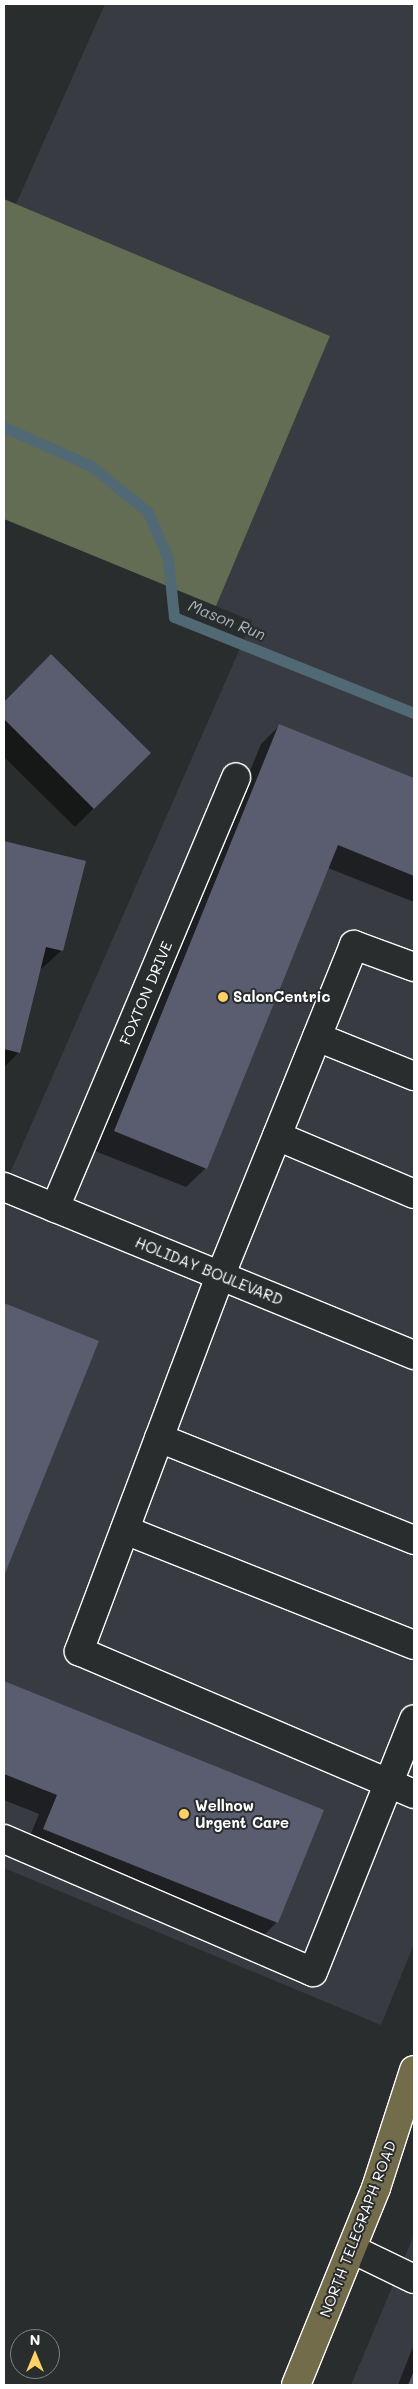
<!DOCTYPE html>
<html>
<head>
<meta charset="utf-8">
<style>
  body { margin:0 }
  #map { position:relative; width:418px; height:2389px; overflow:hidden; background:#2a2d2e; font-family:Mali,sans-serif }
  div>[style] { position:absolute }
  [style*='--x'] { left:calc(var(--x)*1px); top:calc(var(--y)*1px); width:calc(var(--w)*1px); rotate:calc(var(--a)*1deg) }
  .built>* { inset:0; background:#383b42 }
  .green>* { inset:0; background:#636d53 }
  .shadow>* { inset:0; background:#0007 }
  .stream>* { height:11px; margin:-5.5px; padding:0 5.5px; transform-origin:5.5px; border-radius:5.5px; background:#506975 }
  .building>* { inset:0; background:#5a5d6f }
  .roads { filter:drop-shadow(1px 0 #fff) drop-shadow(-1px 0 #fff) drop-shadow(0 1px #fff) drop-shadow(0 -1px #fff) }
  .minor>* { height:28px; margin:-14px; padding:0 14px; transform-origin:14px; border-radius:14px; background:#2a2d2e }
  .major>* { height:28px; margin:-14px; padding:0 14px; transform-origin:14px; border-radius:14px; background:#726c4b }
  .dots>* { width:14px; height:14px; translate:-50% -50%; box-sizing:border-box; border:2px solid #2a2d2e; border-radius:50% }
  span { translate:-50% -50%; white-space:nowrap; text-align:center; line-height:1.15; -webkit-text-stroke:4px #2a2d2e; paint-order:stroke }
  .street-label { font-size:15px; color:#fff }
  .poi-label { font-size:15px; color:#fff; font-weight:700 }
  .left { translate:0 -50%; text-align:left }
  .water-label { font-size:16px; color:#a8b4ba; font-style:italic }
  .frame { position:absolute; inset:0; border:5px solid #fff; pointer-events:none }
  .north { position:absolute; left:10px; top:2329px; width:50px; height:50px; box-sizing:border-box; background:#2a2d2e; border:1px solid #7f8182; border-radius:50%; rotate:0deg; font-size:14px; font-weight:700; line-height:20px; text-align:center; color:#fff }
  .north::after { content:''; display:block; margin:auto; width:18px; height:22px; background:#ffd166; clip-path:polygon(50% 0,100% 100%,50% 72%,0 100%) }
</style>
</head>
<body>
<div id="map">
  <div class="built">
    <i style="clip-path:polygon(105px 4px,414px 4px,414px 1944px,381px 2025px,4px 1868px,4px 1187px,252px 621px,216px 606px,330px 336px,16px 204px)"></i>
    <i style="clip-path:polygon(414px 2235px,414px 2385px,351px 2385px)"></i>
  </div>
  <div class="green">
    <i style="clip-path:polygon(4px 199px,330px 336px,216px 606px,4px 519px)"></i>
  </div>
  <div class="shadow">
    <i style="clip-path:polygon(51px 656px,149px 753px,75px 827px,4px 757px,4px 703px)"></i>
    <i style="clip-path:polygon(280px 725px,414px 780px,414px 902px,328px 868px,206px 1168px,186px 1187px,95px 1151px,261px 744px)"></i>
    <i style="clip-path:polygon(4px 842px,84px 862px,62px 950px,39px 971px,19px 1052px,4px 1067px)"></i>
    <i style="clip-path:polygon(4px 1304px,97px 1342px,4px 1573px)"></i>
    <i style="clip-path:polygon(4px 1682px,322px 1810px,277px 1922px,258px 1941px,25px 1848px,39px 1814px,4px 1800px)"></i>
    <i style="clip-path:polygon(414px 2347px,414px 2385px,398px 2385px,412px 2349px)"></i>
  </div>
  <div class="stream">
    <i style="--x:4;--y:427;--w:95;--a:24.1"></i>
    <i style="--x:91;--y:466;--w:73;--a:38.9"></i>
    <i style="--x:148;--y:512;--w:51;--a:66.9"></i>
    <i style="--x:168;--y:559;--w:58;--a:84.1"></i>
    <i style="--x:174;--y:617;--w:258;--a:21.8"></i>
  </div>
  <div class="building">
    <i style="clip-path:polygon(51px 654px,151px 753px,94px 809px,4px 719px,4px 702px)"></i>
    <i style="clip-path:polygon(279px 724px,414px 778px,414px 876px,338px 845px,207px 1169px,114px 1131px)"></i>
    <i style="clip-path:polygon(4px 841px,86px 861px,63px 951px,46px 947px,20px 1053px,4px 1049px)"></i>
    <i style="clip-path:polygon(4px 1303px,99px 1341px,4px 1576px)"></i>
    <i style="clip-path:polygon(4px 1681px,324px 1810px,278px 1923px,43px 1829px,57px 1795px,4px 1774px)"></i>
    <i style="clip-path:polygon(414px 2371px,414px 2385px,408px 2385px)"></i>
  </div>
  <div class="roads">
    <div class="minor">
      <i style="--x:414;--y:967;--w:64;--a:-159.9"></i>
      <i style="--x:354;--y:945;--w:357;--a:112"></i>
      <i style="--x:220;--y:1276;--w:401;--a:110.6"></i>
      <i style="--x:79;--y:1651;--w:364;--a:23.1"></i>
      <i style="--x:317;--y:1037;--w:105;--a:21.9"></i>
      <i style="--x:277;--y:1136;--w:149;--a:22.9"></i>
      <i style="--x:4;--y:1187;--w:443;--a:22.3"></i>
      <i style="--x:55;--y:1208;--w:467;--a:-67.2"></i>
      <i style="--x:159;--y:1438;--w:275;--a:21.8"></i>
      <i style="--x:125;--y:1530;--w:311;--a:21.7"></i>
      <i style="--x:4;--y:1839;--w:336;--a:23.3"></i>
      <i style="--x:313;--y:1972;--w:272;--a:-68.2"></i>
      <i style="--x:352;--y:2249;--w:69;--a:25.8"></i>
    </div>
    <div class="major">
      <i style="--x:296;--y:2385;--w:213;--a:-67.9"></i>
      <i style="--x:376;--y:2188;--w:124;--a:-72.1"></i>
    </div>
  </div>
  <div class="dots">
    <i style="left:223px;top:997px;background:#ffd166"></i>
    <i style="left:184px;top:1814px;background:#ffd166"></i>
  </div>
  <div class="street-label">
    <span style="left:146px;top:993px;rotate:-67deg">FOXTON DRIVE</span>
    <span style="left:209px;top:1271px;rotate:22deg">HOLIDAY BOULEVARD</span>
    <span style="left:358px;top:2229px;rotate:-69deg">NORTH TELEGRAPH ROAD</span>
  </div>
  <div class="poi-label">
    <span class="left" style="left:233px;top:997px">SalonCentric</span>
    <span class="left" style="left:195px;top:1814px">Wellnow<br>Urgent Care</span>
  </div>
  <div class="water-label">
    <span style="left:227px;top:620px;rotate:22deg">Mason Run</span>
  </div>
  <div class="frame"></div>
  <div class="north">N</div>
</div>
</body>
</html>
